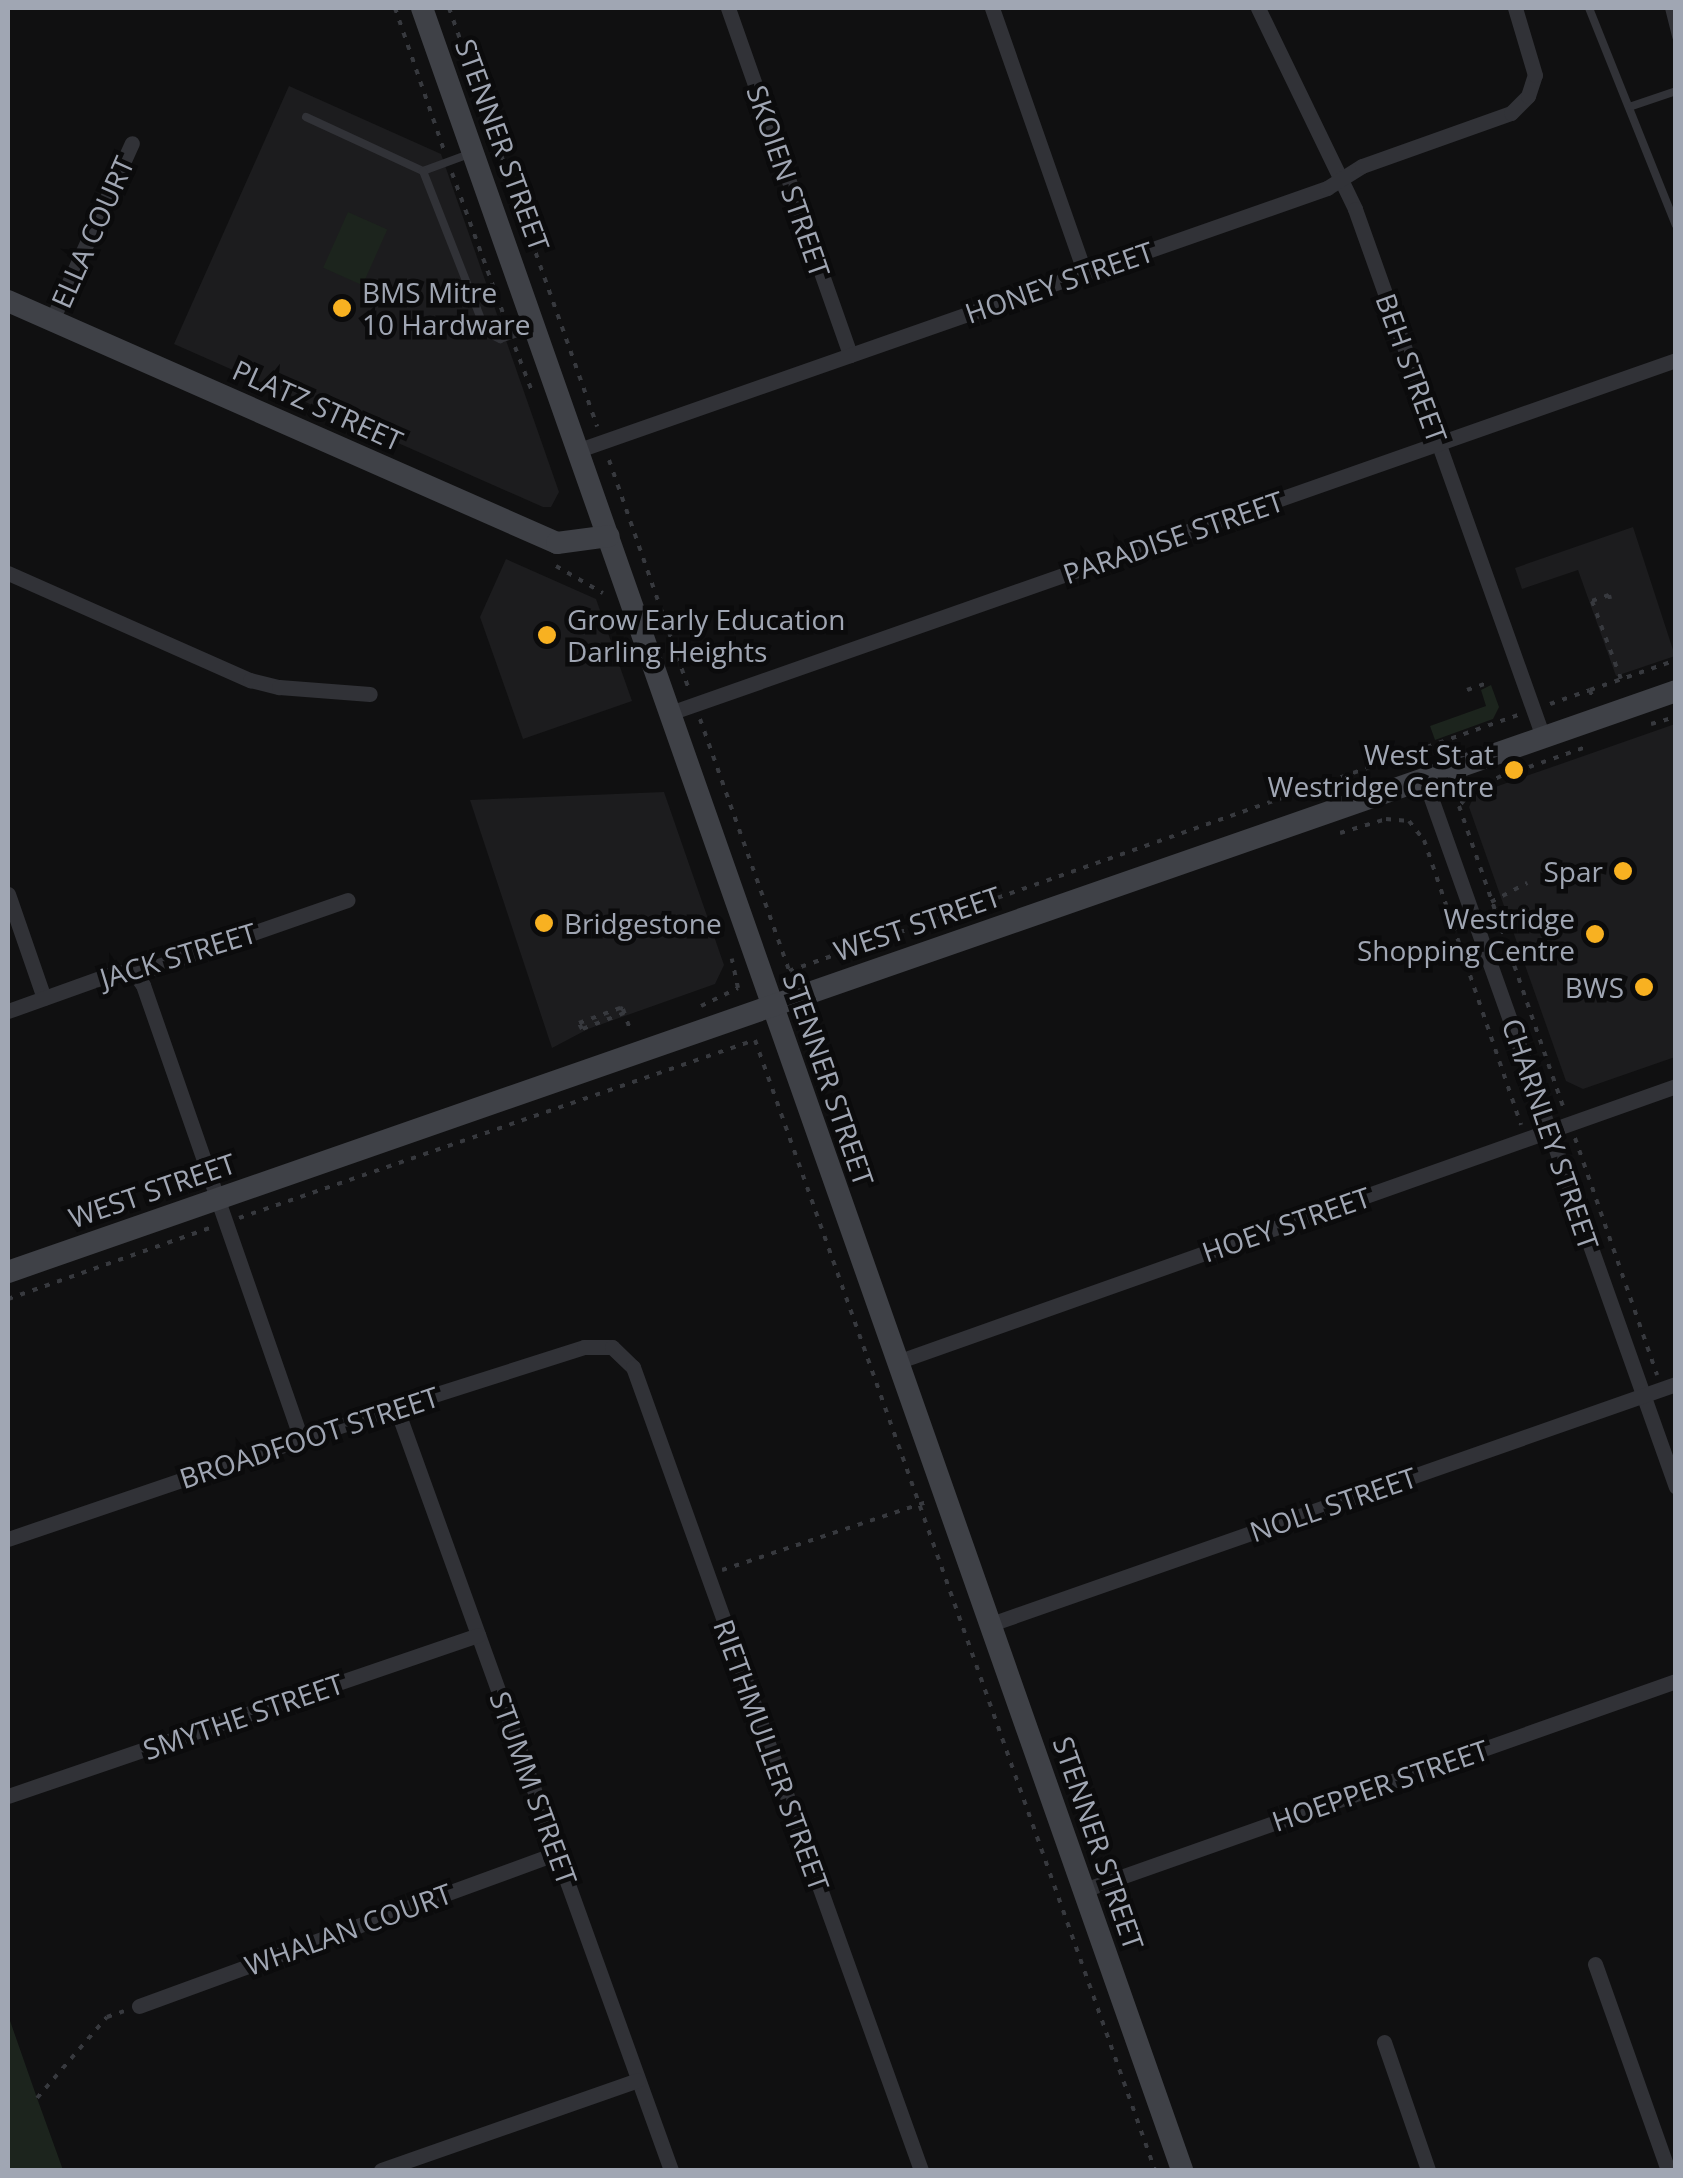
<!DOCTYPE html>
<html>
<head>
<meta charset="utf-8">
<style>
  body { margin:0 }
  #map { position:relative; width:1683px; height:2178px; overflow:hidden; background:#101011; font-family:"Open Sans",sans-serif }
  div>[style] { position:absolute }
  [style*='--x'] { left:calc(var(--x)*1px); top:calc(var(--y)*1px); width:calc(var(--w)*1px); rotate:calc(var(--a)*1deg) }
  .built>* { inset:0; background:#1c1c1e }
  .green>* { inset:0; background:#1c241d; transform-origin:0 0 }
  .path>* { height:4px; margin-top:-2px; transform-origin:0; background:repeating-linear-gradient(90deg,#37393e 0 5px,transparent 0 13px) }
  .lane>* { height:8px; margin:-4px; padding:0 4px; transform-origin:4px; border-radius:4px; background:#313237 }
  .street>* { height:15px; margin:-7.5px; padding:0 7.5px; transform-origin:7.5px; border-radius:7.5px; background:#313237 }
  .secondary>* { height:22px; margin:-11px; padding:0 11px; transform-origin:11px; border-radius:11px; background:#3f4147 }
  .dots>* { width:28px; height:28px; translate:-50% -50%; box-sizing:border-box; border:5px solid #0b0b0c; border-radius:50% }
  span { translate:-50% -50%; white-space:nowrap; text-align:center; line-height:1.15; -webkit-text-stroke:9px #0b0b0c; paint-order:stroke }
  .street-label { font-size:28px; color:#a0a6b3 }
  .poi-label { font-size:28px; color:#a0a6b3 }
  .left { translate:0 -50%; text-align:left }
  .right { translate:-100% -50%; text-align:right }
  .frame { position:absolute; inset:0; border:10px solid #a0a6b3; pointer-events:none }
</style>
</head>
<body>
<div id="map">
  <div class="built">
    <i style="clip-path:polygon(289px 86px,441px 154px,559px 492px,551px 507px,543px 507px,174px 344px)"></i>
    <i style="clip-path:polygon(1633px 527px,1675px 656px,1616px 676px,1578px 570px,1522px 589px,1515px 568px)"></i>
    <i style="clip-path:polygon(506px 559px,596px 599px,632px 701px,523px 739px,480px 617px)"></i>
    <i style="clip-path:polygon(1675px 724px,1675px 1057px,1583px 1089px,1566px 1081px,1469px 807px,1475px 794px)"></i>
    <i style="clip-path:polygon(664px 792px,724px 965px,715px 984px,588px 1029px,552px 1048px,470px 800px)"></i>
  </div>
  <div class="green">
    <i style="left:348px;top:212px;width:43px;height:61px;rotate:24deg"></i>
    <i style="clip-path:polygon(1491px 685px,1499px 707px,1493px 719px,1435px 740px,1430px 726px,1486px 706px,1481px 690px)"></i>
    <i style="clip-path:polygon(8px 2015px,37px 2098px,63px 2170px,8px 2170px)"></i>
  </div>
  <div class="path">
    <i style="--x:395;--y:8;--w:150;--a:71"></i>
    <i style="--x:449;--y:8;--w:444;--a:70.5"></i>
    <i style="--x:452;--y:173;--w:161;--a:70"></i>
    <i style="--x:515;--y:347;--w:50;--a:69"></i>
    <i style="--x:609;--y:460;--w:240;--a:70.8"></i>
    <i style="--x:556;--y:566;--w:54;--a:29.9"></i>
    <i style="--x:1610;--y:599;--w:4;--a:-104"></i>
    <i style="--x:1609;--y:595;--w:18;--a:161"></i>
    <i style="--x:1592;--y:601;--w:83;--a:69.6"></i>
    <i style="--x:1467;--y:690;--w:24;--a:-19"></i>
    <i style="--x:1590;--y:690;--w:91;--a:-19.2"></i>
    <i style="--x:1550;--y:704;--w:42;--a:-19.3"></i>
    <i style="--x:1590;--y:690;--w:9;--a:72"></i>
    <i style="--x:700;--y:719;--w:267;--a:70.5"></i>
    <i style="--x:789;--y:971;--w:773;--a:-19.35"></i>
    <i style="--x:1651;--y:724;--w:26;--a:-16"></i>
    <i style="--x:1529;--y:767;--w:60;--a:-19.3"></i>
    <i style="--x:1501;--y:776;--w:31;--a:153"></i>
    <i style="--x:1473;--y:790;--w:21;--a:131"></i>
    <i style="--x:1459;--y:806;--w:318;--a:70.9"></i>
    <i style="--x:1340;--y:833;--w:48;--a:-16.9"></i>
    <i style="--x:1386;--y:819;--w:23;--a:5"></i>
    <i style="--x:1409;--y:821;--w:24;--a:52"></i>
    <i style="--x:1424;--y:840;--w:301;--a:71.2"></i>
    <i style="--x:1491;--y:902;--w:41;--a:-27.8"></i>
    <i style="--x:701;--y:1006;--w:41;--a:-25.9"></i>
    <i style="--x:738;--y:988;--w:30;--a:-102"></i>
    <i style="--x:624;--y:1013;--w:45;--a:159.1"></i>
    <i style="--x:582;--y:1029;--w:7;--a:-117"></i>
    <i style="--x:579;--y:1023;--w:44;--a:-20.1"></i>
    <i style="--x:620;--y:1008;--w:3;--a:18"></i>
    <i style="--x:623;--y:1009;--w:24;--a:71"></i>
    <i style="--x:1575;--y:1138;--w:251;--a:70.9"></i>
    <i style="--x:239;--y:1218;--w:546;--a:-19.03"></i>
    <i style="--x:755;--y:1040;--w:1199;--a:70.51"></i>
    <i style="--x:8;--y:1299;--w:216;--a:-19.4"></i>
    <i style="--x:722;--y:1570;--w:216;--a:-18.4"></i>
    <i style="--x:37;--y:2098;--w:107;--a:-49.2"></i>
    <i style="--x:107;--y:2017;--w:18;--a:-19"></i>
  </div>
  <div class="lane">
    <i style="--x:1589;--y:8;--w:234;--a:68.2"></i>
    <i style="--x:1669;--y:8;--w:30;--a:76"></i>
    <i style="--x:1632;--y:106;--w:46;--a:-18.8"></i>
    <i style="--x:306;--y:117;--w:129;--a:24.8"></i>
    <i style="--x:423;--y:171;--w:52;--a:-20.2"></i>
    <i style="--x:423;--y:171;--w:173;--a:68.6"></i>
    <i style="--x:486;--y:332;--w:16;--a:27"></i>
    <i style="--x:500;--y:339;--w:31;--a:-19"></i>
  </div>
  <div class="street">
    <i style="--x:728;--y:8;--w:368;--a:70.6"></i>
    <i style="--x:992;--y:8;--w:281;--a:70.7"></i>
    <i style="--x:1258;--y:8;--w:223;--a:64.2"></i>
    <i style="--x:1355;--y:209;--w:560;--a:70.4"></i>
    <i style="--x:52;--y:320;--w:194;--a:-65.7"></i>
    <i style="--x:579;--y:450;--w:793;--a:-19.3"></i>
    <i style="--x:1327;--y:188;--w:41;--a:-32.2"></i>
    <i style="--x:1362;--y:166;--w:158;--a:-19.6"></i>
    <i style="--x:1511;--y:113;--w:24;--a:-45"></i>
    <i style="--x:1528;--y:96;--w:22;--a:-72"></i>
    <i style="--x:1535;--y:75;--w:70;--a:-106.6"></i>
    <i style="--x:8;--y:573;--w:265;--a:23.9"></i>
    <i style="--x:250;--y:680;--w:30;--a:14"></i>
    <i style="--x:279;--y:687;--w:91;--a:4.4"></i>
    <i style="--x:670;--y:713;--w:1066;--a:-19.34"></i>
    <i style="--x:1425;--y:781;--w:749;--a:70.43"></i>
    <i style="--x:8;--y:894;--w:110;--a:70.9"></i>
    <i style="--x:135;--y:974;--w:14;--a:54"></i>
    <i style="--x:143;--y:985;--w:478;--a:70.8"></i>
    <i style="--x:8;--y:1011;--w:116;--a:-19.7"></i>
    <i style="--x:117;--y:972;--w:18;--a:6"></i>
    <i style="--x:135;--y:974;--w:225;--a:-19.2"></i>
    <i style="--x:897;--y:1362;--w:826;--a:-19.51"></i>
    <i style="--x:396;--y:1407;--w:811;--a:70.18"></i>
    <i style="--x:8;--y:1539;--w:410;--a:-18.8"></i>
    <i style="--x:396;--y:1407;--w:197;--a:-17.7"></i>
    <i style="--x:584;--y:1347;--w:28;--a:0"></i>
    <i style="--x:612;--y:1347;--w:29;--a:44"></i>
    <i style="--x:633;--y:1367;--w:853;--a:70.27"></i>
    <i style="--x:991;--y:1624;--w:726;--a:-19.31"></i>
    <i style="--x:8;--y:1796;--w:497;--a:-18.9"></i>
    <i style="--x:1084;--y:1890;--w:628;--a:-19.45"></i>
    <i style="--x:1595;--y:1964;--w:219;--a:70.5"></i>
    <i style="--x:139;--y:2006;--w:446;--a:-20.1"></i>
    <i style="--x:1384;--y:2042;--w:135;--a:71"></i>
    <i style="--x:381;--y:2170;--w:272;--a:-19.3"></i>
  </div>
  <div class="secondary">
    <i style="--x:422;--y:8;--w:2292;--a:70.63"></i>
    <i style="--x:8;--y:301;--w:600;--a:23.79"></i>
    <i style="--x:557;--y:543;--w:52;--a:-7.7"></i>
    <i style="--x:8;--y:1272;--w:1766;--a:-19.2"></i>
  </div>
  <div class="dots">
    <i style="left:342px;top:308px;background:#f8b121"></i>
    <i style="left:547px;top:635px;background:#f8b121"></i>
    <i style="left:1514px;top:770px;background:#f8b121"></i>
    <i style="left:1623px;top:871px;background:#f8b121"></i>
    <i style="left:544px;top:923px;background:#f8b121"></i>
    <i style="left:1595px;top:934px;background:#f8b121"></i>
    <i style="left:1644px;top:987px;background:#f8b121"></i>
  </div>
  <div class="street-label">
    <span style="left:503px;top:145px;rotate:70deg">STENNER STREET</span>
    <span style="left:789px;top:181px;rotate:71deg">SKOIEN STREET</span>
    <span style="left:92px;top:232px;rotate:-66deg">ELLA COURT</span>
    <span style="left:1059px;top:282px;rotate:-19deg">HONEY STREET</span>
    <span style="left:1412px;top:368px;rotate:70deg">BEH STREET</span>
    <span style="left:318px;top:405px;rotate:24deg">PLATZ STREET</span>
    <span style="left:1173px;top:537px;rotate:-19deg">PARADISE STREET</span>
    <span style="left:917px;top:923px;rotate:-19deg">WEST STREET</span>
    <span style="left:178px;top:955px;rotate:-17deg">JACK STREET</span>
    <span style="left:829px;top:1079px;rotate:71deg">STENNER STREET</span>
    <span style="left:1551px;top:1134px;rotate:71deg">CHARNLEY STREET</span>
    <span style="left:152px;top:1190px;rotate:-19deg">WEST STREET</span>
    <span style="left:1286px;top:1224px;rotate:-19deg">HOEY STREET</span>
    <span style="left:309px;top:1437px;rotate:-18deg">BROADFOOT STREET</span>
    <span style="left:1333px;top:1504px;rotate:-19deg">NOLL STREET</span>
    <span style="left:243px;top:1716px;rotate:-19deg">SMYTHE STREET</span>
    <span style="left:772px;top:1755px;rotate:70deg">RIETHMULLER STREET</span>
    <span style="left:1380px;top:1785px;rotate:-19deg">HOEPPER STREET</span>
    <span style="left:534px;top:1788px;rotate:70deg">STUMM STREET</span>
    <span style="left:1099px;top:1843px;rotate:71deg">STENNER STREET</span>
    <span style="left:348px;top:1929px;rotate:-20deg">WHALAN COURT</span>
  </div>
  <div class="poi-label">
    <span class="left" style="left:362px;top:308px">BMS Mitre<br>10 Hardware</span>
    <span class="left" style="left:567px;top:635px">Grow Early Education<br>Darling Heights</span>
    <span class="right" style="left:1494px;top:770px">West St at<br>Westridge Centre</span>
    <span class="right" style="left:1603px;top:871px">Spar</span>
    <span class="right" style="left:1575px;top:934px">Westridge<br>Shopping Centre</span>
    <span class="left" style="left:564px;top:923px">Bridgestone</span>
    <span class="right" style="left:1624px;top:987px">BWS</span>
  </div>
  <div class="frame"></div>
</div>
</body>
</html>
